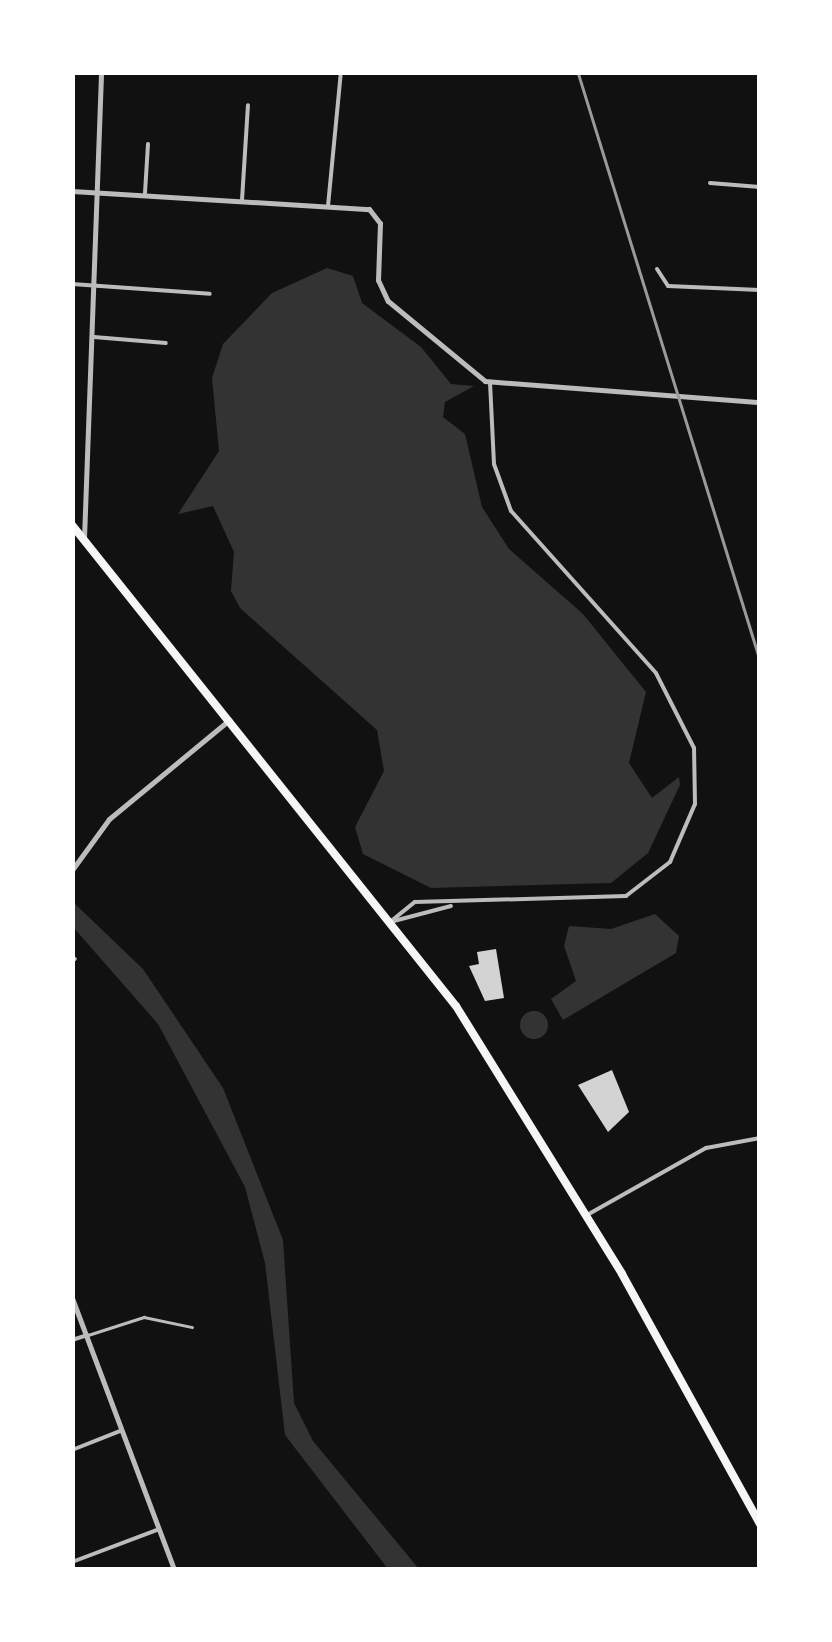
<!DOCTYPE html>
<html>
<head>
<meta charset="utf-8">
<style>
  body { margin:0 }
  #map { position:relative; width:832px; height:1642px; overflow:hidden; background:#111; font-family:Mulish,sans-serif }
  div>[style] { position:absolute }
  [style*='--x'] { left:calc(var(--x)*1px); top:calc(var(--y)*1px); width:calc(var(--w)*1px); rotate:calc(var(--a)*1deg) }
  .water>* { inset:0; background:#333 }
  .round { border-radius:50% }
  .building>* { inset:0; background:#d3d3d3 }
  .service>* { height:2.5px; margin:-1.25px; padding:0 1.25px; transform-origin:1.25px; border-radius:1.25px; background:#bcbcbc }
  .minor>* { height:4px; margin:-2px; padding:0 2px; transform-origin:2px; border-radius:2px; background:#bcbcbc }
  .tertiary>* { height:5px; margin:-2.5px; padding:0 2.5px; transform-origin:2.5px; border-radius:2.5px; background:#bcbcbc }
  .trunk>* { height:8px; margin:-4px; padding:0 4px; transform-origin:4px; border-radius:4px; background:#f5f5f5 }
  .rail>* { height:2.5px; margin:-1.25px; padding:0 1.25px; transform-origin:1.25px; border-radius:1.25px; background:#9a9a9a }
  span { translate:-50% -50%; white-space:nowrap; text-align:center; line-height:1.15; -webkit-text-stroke:10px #fff; paint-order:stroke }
  .frame { position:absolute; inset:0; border:75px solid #fff; pointer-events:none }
</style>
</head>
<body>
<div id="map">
  <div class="water">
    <i style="clip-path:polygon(327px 268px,353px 276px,362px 303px,421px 347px,451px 384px,474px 386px,445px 402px,443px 417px,465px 434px,482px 507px,509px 549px,583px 614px,646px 692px,629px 763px,652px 798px,679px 777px,680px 785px,648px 853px,611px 883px,431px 888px,363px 854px,355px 827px,384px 771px,377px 730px,240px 608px,231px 591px,234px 552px,213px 506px,178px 514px,219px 451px,212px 378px,223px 344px,272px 293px)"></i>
    <i style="clip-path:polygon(73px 902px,143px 969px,223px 1088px,283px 1240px,294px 1403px,313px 1441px,419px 1569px,388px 1569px,285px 1435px,265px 1263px,245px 1187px,158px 1024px,73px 927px)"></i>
    <i style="clip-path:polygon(655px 914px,679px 936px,676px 953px,563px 1020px,551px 999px,576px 981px,564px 946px,569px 926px,611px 929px)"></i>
    <i class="round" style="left:520px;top:1011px;width:28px;height:28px"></i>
  </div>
  <div class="building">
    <i style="clip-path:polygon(496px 949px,504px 998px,485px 1001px,469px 966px,479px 964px,477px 952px)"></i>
    <i style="clip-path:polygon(612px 1070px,629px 1112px,608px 1132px,578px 1085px)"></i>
  </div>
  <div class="service">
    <i style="--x:88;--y:1335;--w:59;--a:-17.8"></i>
    <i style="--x:144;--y:1317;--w:49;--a:11.8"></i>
  </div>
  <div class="minor">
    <i style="--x:710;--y:183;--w:50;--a:4.6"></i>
    <i style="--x:145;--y:193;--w:49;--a:-86.5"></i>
    <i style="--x:242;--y:200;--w:95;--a:-86.4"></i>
    <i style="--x:328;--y:206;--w:135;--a:-84.5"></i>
    <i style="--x:657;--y:269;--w:20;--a:57"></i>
    <i style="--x:668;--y:286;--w:92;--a:2.5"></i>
    <i style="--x:72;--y:284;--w:138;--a:4.1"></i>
    <i style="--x:94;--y:337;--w:72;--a:4.8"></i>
    <i style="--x:390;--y:922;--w:32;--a:-39"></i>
    <i style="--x:415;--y:902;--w:211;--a:-1.6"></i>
    <i style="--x:626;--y:896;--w:56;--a:-37.7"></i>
    <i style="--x:670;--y:862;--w:63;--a:-66.7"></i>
    <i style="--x:695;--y:804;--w:56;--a:-91"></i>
    <i style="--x:694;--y:748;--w:84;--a:-116.9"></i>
    <i style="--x:656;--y:673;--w:217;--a:-131.8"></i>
    <i style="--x:511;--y:511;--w:50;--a:-109.9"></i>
    <i style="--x:494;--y:464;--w:82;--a:-92.8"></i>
    <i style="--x:390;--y:922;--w:63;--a:-14.7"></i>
    <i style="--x:72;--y:958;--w:3;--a:18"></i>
    <i style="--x:587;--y:1215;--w:137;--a:-29.4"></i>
    <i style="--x:706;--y:1148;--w:55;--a:-10.5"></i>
    <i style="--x:72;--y:1340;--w:16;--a:-18"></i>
    <i style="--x:72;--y:1450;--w:52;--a:-21.6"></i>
    <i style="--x:72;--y:1562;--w:91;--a:-20.6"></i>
  </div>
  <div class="tertiary">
    <i style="--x:72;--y:191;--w:298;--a:3.5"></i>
    <i style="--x:369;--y:209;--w:18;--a:52"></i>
    <i style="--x:380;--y:223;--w:57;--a:92"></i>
    <i style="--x:378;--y:280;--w:23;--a:65"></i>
    <i style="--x:388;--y:301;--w:126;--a:39.5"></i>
    <i style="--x:485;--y:381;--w:276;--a:4.4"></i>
    <i style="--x:84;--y:538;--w:466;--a:-87.9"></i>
    <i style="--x:72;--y:870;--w:63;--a:-54"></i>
    <i style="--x:109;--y:819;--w:156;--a:-39.5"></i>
    <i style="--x:72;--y:1298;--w:290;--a:69.4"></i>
  </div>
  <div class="trunk">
    <i style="--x:72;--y:525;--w:615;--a:51.4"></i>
    <i style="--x:456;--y:1006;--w:315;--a:58.2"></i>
    <i style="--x:622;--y:1274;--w:286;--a:61.1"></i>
  </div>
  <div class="rail">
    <i style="--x:578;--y:72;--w:616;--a:72.8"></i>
  </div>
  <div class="frame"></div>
</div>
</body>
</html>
